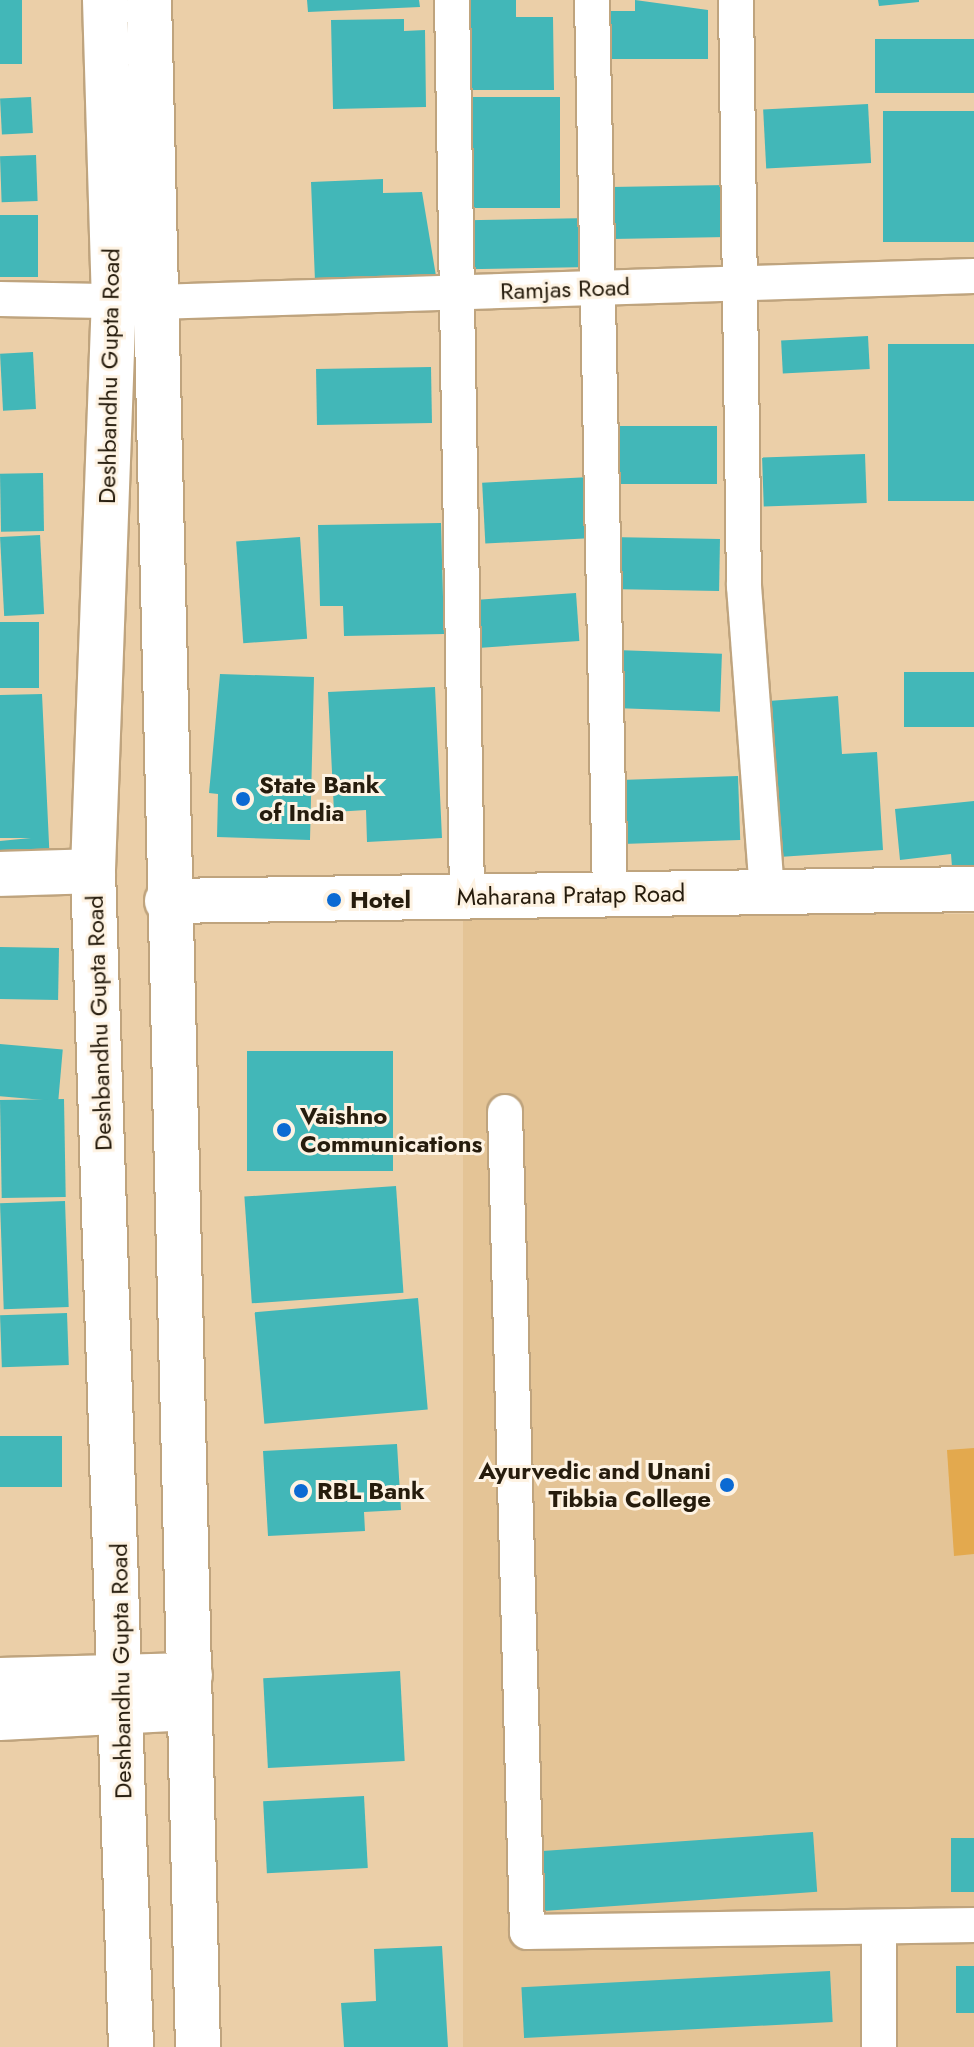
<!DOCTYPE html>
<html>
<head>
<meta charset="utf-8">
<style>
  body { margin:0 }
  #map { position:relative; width:974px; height:2047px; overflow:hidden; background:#ebcfa8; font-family:Jost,sans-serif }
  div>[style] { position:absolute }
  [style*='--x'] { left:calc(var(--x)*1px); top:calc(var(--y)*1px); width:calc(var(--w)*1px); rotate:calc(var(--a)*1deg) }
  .built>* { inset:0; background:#e4c496; transform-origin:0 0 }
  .green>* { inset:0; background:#e3a94e }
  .building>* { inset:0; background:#42b7b8; transform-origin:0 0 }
  .roads { filter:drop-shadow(2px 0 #bfa47e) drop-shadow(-2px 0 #bfa47e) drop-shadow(0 2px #bfa47e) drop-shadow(0 -2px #bfa47e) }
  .street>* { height:34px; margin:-17px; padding:0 17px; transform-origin:17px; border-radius:17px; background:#fff }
  .secondary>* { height:44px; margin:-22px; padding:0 22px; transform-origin:22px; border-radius:22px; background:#fff }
  .dots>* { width:22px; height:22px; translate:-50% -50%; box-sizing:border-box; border:4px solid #fef3e3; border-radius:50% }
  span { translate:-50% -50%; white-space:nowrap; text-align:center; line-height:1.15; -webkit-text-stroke:6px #fef3e3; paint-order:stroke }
  .street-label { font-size:24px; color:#261c0d }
  .poi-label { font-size:24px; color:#261c0d; font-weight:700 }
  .left { translate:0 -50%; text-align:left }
  .right { translate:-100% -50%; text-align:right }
</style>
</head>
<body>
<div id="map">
  <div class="built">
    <i style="left:974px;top:914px;width:1133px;height:511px;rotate:90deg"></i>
  </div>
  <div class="green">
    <i style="clip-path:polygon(974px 1448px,974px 1554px,954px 1556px,947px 1450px)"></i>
  </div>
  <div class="building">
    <i style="left:0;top:0;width:22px;height:64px"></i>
    <i style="clip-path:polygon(307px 0,419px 0,420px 7px,308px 12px)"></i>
    <i style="clip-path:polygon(462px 0,516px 0,516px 17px,553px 17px,554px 90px,463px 90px)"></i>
    <i style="clip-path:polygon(635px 0,708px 10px,708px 59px,601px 59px,600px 11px,635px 11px)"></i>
    <i style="clip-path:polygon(878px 0,919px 0,919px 2px,879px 6px)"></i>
    <i style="clip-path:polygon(404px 19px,404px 31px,425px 30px,426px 107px,333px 109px,331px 20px)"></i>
    <i style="left:974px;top:39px;width:54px;height:99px;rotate:90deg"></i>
    <i style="left:31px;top:97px;width:36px;height:31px;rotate:87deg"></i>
    <i style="left:470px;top:97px;width:90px;height:111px"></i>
    <i style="left:868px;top:104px;width:59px;height:105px;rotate:87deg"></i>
    <i style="left:974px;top:111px;width:131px;height:91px;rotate:90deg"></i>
    <i style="left:36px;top:155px;width:46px;height:36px;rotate:88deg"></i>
    <i style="clip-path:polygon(383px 179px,383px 193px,422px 192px,436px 276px,315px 281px,311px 182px)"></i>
    <i style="left:727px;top:185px;width:52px;height:116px;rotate:89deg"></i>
    <i style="left:0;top:215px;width:38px;height:62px"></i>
    <i style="left:590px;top:218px;width:49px;height:124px;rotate:89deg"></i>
    <i style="left:868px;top:336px;width:33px;height:87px;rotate:87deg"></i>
    <i style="left:974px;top:344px;width:157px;height:86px;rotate:90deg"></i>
    <i style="left:33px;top:352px;width:57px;height:33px;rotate:87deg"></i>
    <i style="left:431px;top:367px;width:56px;height:115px;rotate:89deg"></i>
    <i style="left:717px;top:426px;width:58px;height:107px;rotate:90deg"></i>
    <i style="left:865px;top:454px;width:49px;height:103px;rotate:88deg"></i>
    <i style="left:43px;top:473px;width:58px;height:43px;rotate:89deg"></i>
    <i style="left:590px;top:477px;width:61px;height:108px;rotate:87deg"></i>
    <i style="clip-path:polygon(441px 523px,444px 634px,344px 636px,343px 606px,320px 606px,318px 525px)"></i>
    <i style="left:40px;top:535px;width:79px;height:40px;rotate:87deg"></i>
    <i style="left:300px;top:537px;width:102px;height:64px;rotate:86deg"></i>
    <i style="left:609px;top:537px;width:111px;height:52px;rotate:1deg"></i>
    <i style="left:576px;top:593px;width:48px;height:98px;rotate:86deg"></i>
    <i style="left:0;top:622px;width:39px;height:66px"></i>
    <i style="left:616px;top:650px;width:106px;height:58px;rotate:2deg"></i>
    <i style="left:974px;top:672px;width:55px;height:70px;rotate:90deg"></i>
    <i style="clip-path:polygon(220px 674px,314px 677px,310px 840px,217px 837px,218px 794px,209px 793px)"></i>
    <i style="clip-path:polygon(435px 687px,442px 838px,367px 842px,366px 810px,334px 812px,328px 692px)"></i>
    <i style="clip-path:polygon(42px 694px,50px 865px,0 869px,0 841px,31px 838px,0 838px,0 695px)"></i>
    <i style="clip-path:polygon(838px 696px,842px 754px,877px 752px,883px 850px,779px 857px,768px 701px)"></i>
    <i style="left:738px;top:776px;width:64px;height:118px;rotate:88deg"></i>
    <i style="clip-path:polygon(974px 801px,974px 865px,952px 867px,951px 854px,900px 860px,895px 809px)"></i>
    <i style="left:0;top:947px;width:59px;height:52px;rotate:1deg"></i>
    <i style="left:0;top:1044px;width:63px;height:52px;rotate:5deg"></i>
    <i style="left:247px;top:1051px;width:146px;height:120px"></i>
    <i style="left:64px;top:1099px;width:98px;height:64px;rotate:89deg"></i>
    <i style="left:396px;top:1186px;width:107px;height:152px;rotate:86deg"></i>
    <i style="left:65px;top:1201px;width:106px;height:65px;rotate:88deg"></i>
    <i style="left:418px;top:1298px;width:112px;height:164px;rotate:85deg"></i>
    <i style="left:67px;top:1313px;width:52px;height:67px;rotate:88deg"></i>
    <i style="left:0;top:1436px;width:62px;height:51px"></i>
    <i style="clip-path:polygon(397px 1444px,401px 1510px,364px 1512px,365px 1531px,268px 1536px,263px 1451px)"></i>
    <i style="left:400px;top:1671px;width:90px;height:137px;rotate:87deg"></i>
    <i style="left:364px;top:1796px;width:72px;height:101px;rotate:87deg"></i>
    <i style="left:813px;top:1832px;width:60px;height:289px;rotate:86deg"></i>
    <i style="left:974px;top:1838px;width:54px;height:23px;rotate:90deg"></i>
    <i style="clip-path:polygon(442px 1946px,448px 2047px,344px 2047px,341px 2003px,376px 2001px,374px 1949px)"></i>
    <i style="left:956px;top:1966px;width:18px;height:47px"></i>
    <i style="left:830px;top:1971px;width:51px;height:309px;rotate:87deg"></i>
  </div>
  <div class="roads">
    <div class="street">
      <i style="--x:452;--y:0;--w:896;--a:89.04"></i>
      <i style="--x:592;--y:0;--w:893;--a:88.85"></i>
      <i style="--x:736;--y:0;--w:586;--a:89.22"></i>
      <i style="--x:744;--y:586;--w:307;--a:85.7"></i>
      <i style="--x:0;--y:299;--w:156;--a:1.1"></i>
      <i style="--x:156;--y:302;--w:818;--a:-1.82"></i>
      <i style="--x:505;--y:1112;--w:820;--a:88.46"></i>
      <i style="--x:527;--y:1932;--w:447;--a:-0.9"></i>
      <i style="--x:879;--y:1927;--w:120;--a:90"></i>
    </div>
    <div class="secondary">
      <i style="--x:105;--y:0;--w:297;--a:88.3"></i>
      <i style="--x:114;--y:297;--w:574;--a:92.1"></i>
      <i style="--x:93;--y:871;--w:1177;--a:88.15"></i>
      <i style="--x:149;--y:0;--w:2048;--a:88.63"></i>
      <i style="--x:0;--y:874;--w:93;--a:-1.8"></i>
      <i style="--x:167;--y:901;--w:807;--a:-0.85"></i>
      <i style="--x:0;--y:1680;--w:190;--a:-1.5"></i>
      <i style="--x:0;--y:1718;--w:190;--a:-3"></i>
    </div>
  </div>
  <div class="dots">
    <i style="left:243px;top:799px;background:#0b6ad3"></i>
    <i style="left:334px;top:900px;background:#0b6ad3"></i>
    <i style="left:284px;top:1130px;background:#0b6ad3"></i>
    <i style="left:727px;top:1485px;background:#0b6ad3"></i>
    <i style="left:301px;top:1491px;background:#0b6ad3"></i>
  </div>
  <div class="street-label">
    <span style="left:565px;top:289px;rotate:-2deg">Ramjas Road</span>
    <span style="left:109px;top:376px;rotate:-89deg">Deshbandhu Gupta Road</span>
    <span style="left:571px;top:895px;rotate:-1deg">Maharana Pratap Road</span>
    <span style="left:99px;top:1023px;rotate:-92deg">Deshbandhu Gupta Road</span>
    <span style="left:121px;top:1671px;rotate:-91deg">Deshbandhu Gupta Road</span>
  </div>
  <div class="poi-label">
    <span class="left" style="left:259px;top:799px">State Bank<br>of India</span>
    <span class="left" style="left:350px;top:900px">Hotel</span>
    <span class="left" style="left:300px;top:1130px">Vaishno<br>Communications</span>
    <span class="right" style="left:711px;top:1485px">Ayurvedic and Unani<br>Tibbia College</span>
    <span class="left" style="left:317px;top:1491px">RBL Bank</span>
  </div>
</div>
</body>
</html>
